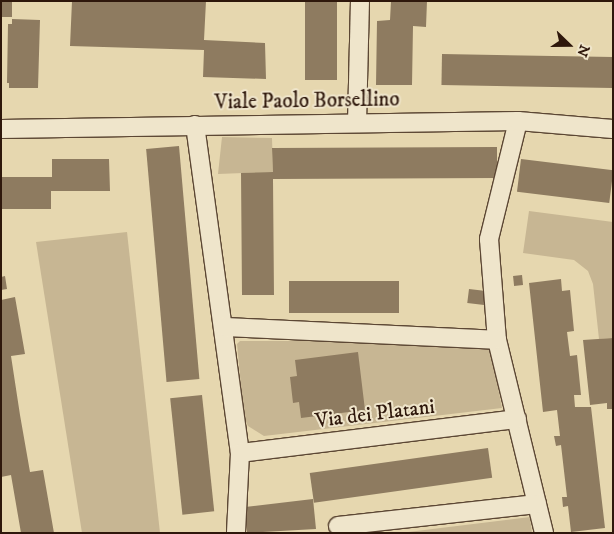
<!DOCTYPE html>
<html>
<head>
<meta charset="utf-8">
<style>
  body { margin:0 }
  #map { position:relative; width:614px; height:534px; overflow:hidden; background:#e6d7af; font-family:"IM FELL DW Pica",serif }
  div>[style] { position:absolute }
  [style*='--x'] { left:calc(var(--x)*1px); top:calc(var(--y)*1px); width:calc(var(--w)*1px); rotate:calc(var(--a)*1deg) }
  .green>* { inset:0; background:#c7b693 }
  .building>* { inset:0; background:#8e7b60; transform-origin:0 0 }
  .roads { filter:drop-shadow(1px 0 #5c4734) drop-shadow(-1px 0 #5c4734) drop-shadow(0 1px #5c4734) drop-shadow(0 -1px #5c4734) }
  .minor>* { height:18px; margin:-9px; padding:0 9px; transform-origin:9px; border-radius:9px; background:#efe5cb }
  span { translate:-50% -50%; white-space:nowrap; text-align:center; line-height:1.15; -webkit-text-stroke:4px #efe5cb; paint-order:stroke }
  .street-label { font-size:21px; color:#2e170b }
  .frame { position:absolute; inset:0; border:2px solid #2e170b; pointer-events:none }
  .north { position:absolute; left:544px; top:20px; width:50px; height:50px; -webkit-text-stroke:4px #efe5cb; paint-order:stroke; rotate:112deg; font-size:14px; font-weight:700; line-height:20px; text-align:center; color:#2e170b }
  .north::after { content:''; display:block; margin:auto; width:18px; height:22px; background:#2e170b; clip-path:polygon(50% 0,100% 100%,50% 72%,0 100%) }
</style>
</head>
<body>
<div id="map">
  <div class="green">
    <i style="clip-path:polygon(222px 137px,272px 138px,273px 172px,218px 174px)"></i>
    <i style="clip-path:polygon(529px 211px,613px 222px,613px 338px,599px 339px,593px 284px,588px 271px,574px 260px,523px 253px)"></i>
    <i style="clip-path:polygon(127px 232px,160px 533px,82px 533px,36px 242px)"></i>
    <i style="clip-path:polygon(240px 341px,483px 341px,490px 346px,502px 408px,264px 436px,248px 426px,244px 418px,237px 344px)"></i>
    <i style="clip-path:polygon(530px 517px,532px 533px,400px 533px)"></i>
  </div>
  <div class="building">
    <i style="left:1px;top:1px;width:11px;height:16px"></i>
    <i style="clip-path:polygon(72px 1px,206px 1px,204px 40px,265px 43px,266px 79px,203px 77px,204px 50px,70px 46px)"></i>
    <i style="left:305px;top:1px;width:32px;height:79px"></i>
    <i style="clip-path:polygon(391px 1px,427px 1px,426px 27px,413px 26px,412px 85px,376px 85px,377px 21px,390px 20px)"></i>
    <i style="clip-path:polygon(12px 19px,40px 20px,38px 88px,9px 88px,9px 83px,7px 83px,8px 24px,12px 24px)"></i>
    <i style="left:442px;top:54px;width:171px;height:31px;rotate:1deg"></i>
    <i style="left:179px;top:146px;width:234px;height:33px;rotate:85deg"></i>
    <i style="clip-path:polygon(497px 147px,497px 178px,273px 179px,274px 295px,242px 295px,241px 173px,273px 172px,272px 148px)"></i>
    <i style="clip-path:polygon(52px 159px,109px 159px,110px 191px,51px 191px,51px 209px,1px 209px,1px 177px,52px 177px)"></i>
    <i style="left:521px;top:159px;width:93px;height:33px;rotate:7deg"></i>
    <i style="left:522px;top:275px;width:10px;height:9px;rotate:84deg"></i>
    <i style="clip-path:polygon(5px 276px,7px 289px,1px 290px,1px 277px)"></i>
    <i style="clip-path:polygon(561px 279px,562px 291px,570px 290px,574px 331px,567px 332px,570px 356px,577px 355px,581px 395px,574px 395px,575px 407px,591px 407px,605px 528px,571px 532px,568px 506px,563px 507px,562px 497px,567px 497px,561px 445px,556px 446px,554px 436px,560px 436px,557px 410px,543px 412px,529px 283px)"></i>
    <i style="left:399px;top:281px;width:32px;height:110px;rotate:90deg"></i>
    <i style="left:469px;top:289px;width:17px;height:14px;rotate:7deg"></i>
    <i style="clip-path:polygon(15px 297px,25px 354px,11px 356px,20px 415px,30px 472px,43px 470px,54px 533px,21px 533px,11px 475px,1px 477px,1px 300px)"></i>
    <i style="clip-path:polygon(613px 338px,613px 409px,607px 409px,607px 403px,590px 405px,583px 340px)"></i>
    <i style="clip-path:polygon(358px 352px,365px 410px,301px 418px,299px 402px,293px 403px,290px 377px,297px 376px,295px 360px)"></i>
    <i style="left:202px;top:395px;width:117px;height:32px;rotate:84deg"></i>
    <i style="left:488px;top:448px;width:30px;height:180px;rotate:82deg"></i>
    <i style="clip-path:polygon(313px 499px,316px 529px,247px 533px,245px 507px)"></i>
  </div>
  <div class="roads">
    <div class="minor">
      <i style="--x:518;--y:121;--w:122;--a:103.8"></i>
      <i style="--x:489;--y:239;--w:101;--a:85.5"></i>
      <i style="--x:497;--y:340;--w:199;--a:76.3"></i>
      <i style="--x:357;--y:123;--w:122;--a:-88.6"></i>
      <i style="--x:195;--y:125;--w:331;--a:82.2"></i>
      <i style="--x:240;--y:453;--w:80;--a:92.9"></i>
      <i style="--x:1;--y:129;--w:517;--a:-0.89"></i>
      <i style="--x:518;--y:121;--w:95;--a:4.8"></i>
      <i style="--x:224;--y:327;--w:273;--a:2.7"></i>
      <i style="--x:240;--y:453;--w:279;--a:-7"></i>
      <i style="--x:338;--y:526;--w:200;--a:-6.3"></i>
    </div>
  </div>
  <div class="street-label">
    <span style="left:307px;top:101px;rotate:-1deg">Viale Paolo Borsellino</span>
    <span style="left:375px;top:414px;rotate:-7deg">Via dei Platani</span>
  </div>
  <div class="frame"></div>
  <div class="north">N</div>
</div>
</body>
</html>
